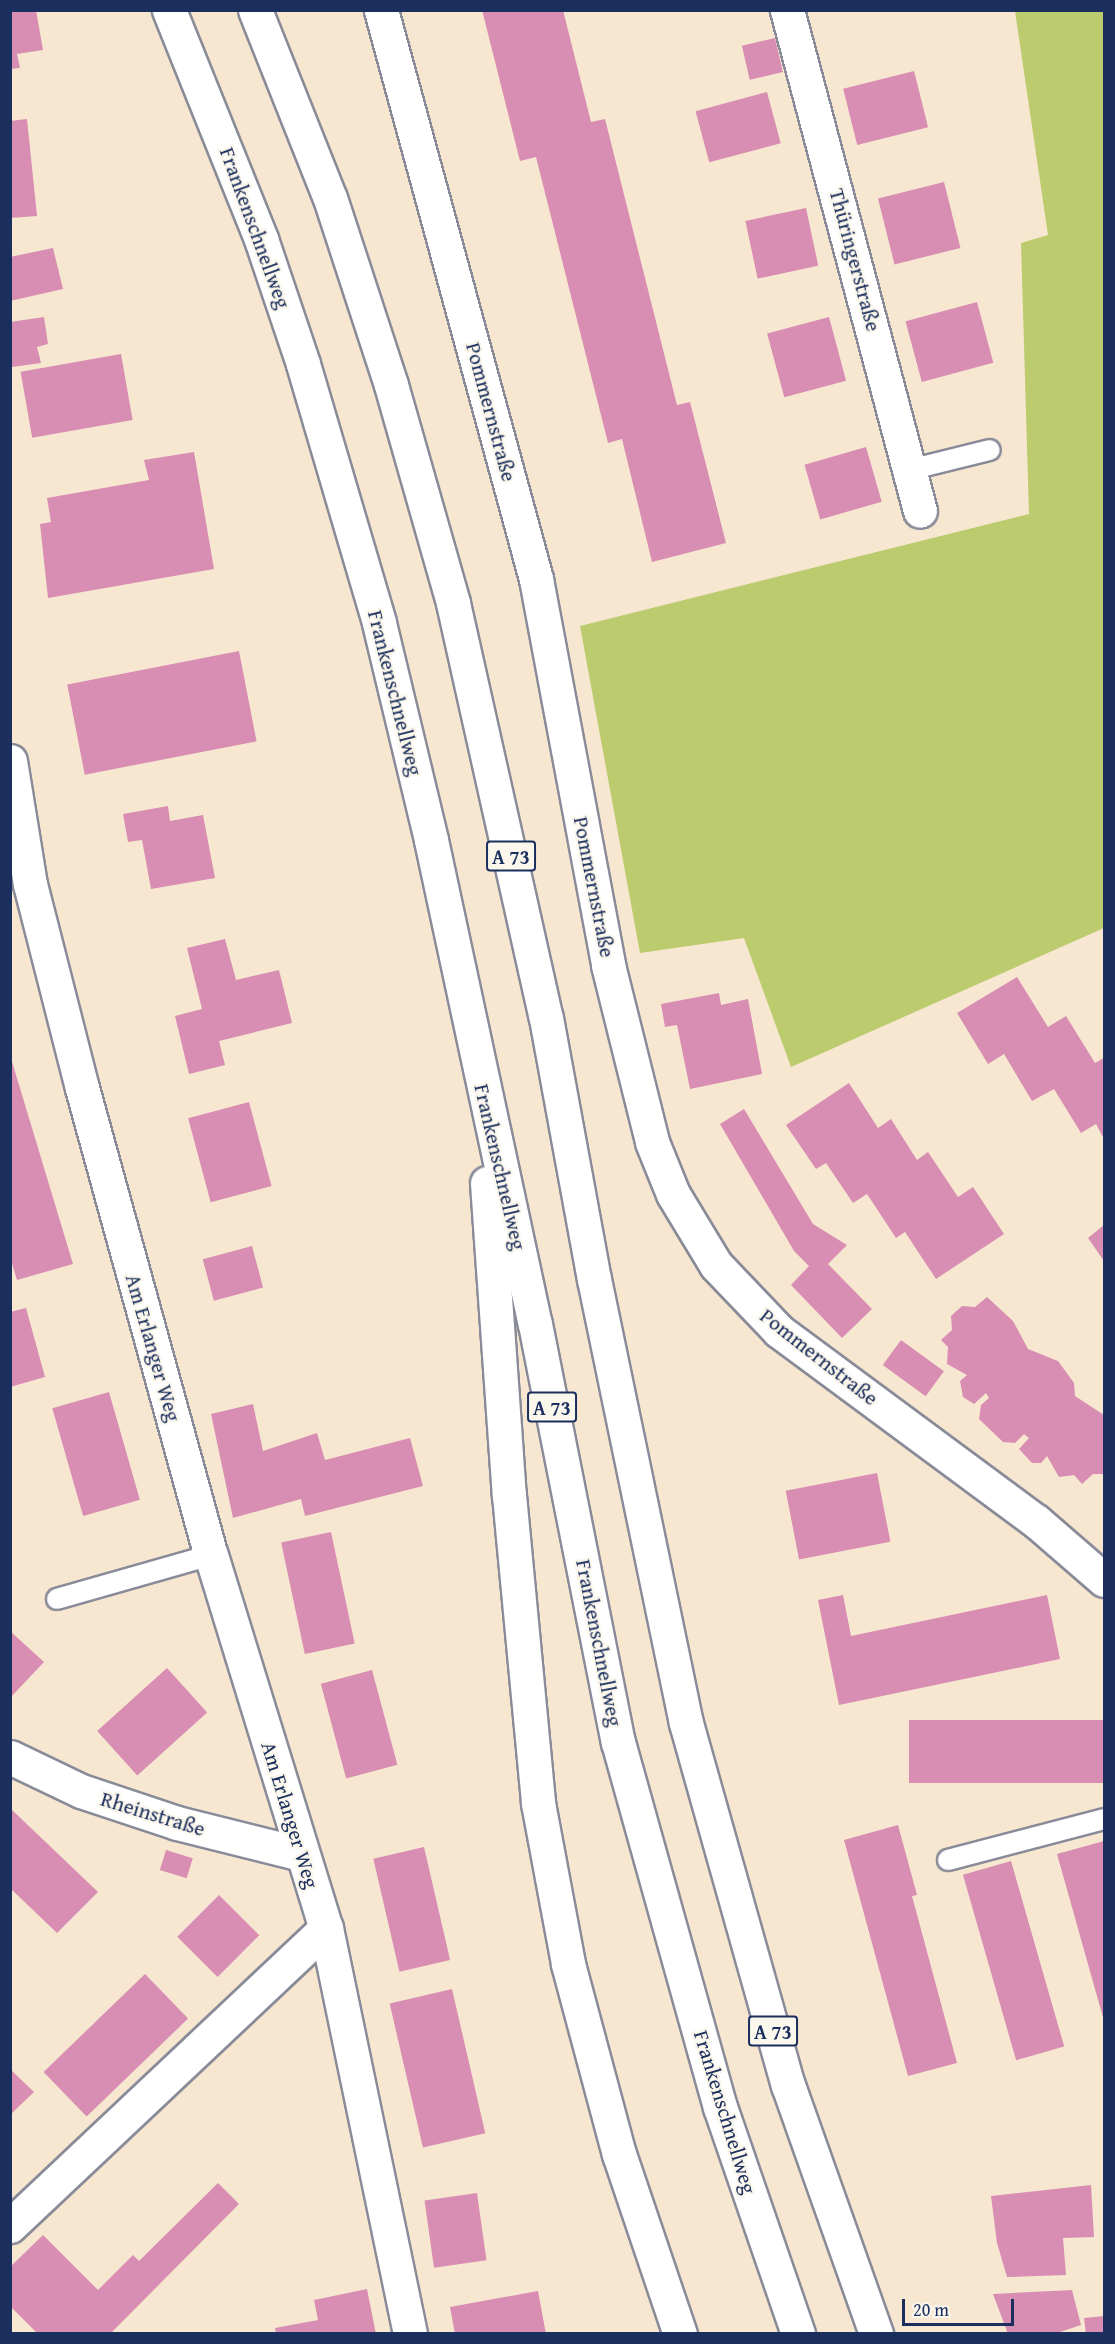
<!DOCTYPE html>
<html>
<head>
<meta charset="utf-8">
<style>
  body { margin:0 }
  #map { position:relative; width:1115px; height:2344px; overflow:hidden; background:#f7e7d1; font-family:"Gentium Book Plus",serif }
  div>[style] { position:absolute }
  [style*='--x'] { left:calc(var(--x)*1px); top:calc(var(--y)*1px); width:calc(var(--w)*1px); rotate:calc(var(--a)*1deg) }
  .green>* { inset:0; background:#bbcb6d }
  .building>* { inset:0; background:#d88eb2; transform-origin:0 0 }
  .roads { filter:drop-shadow(2px 0 #898b98) drop-shadow(-2px 0 #898b98) drop-shadow(0 2px #898b98) drop-shadow(0 -2px #898b98) }
  .service>* { height:20px; margin:-10px; padding:0 10px; transform-origin:10px; border-radius:10px; background:#fff }
  .minor>* { height:33px; margin:-16.5px; padding:0 16.5px; transform-origin:16.5px; border-radius:16.5px; background:#fff }
  .motorway>* { height:33px; margin:-16.5px; padding:0 16.5px; transform-origin:16.5px; border-radius:16.5px; background:#fff }
  span { translate:-50% -50%; white-space:nowrap; text-align:center; line-height:1.15; -webkit-text-stroke:4.5px #fbf7ec; paint-order:stroke }
  .shield-label span { padding:2px 4px; background:#fbf7ec; border:2px solid; border-radius:4px; -webkit-text-stroke-width:0 }
  .shield-label { font-size:20px; color:#1b2f5e; font-weight:700 }
  .street-label { font-size:21px; color:#1b2f5e }
  .frame { position:absolute; inset:0; border:12px solid #1b2f5e; pointer-events:none }
  .scale { position:absolute; left:902px; top:2299px; width:112px; height:27px; box-sizing:border-box; border:3px solid #1b2f5e; border-top:0; padding-left:8px; font-size:18px; line-height:21px; white-space:nowrap; color:#1b2f5e; -webkit-text-stroke:4px #fbf7ec; paint-order:stroke }
</style>
</head>
<body>
<div id="map">
  <div class="green">
    <i style="clip-path:polygon(1015px 11px,1104px 11px,1104px 928px,791px 1067px,744px 938px,640px 953px,580px 626px,1029px 514px,1021px 243px,1048px 235px)"></i>
  </div>
  <div class="building">
    <i style="clip-path:polygon(10px 10px,36px 10px,43px 50px,17px 54px,20px 68px,10px 69px)"></i>
    <i style="clip-path:polygon(482px 10px,563px 10px,591px 122px,605px 119px,677px 405px,690px 402px,726px 543px,652px 562px,622px 439px,608px 443px,536px 157px,520px 161px)"></i>
    <i style="left:775px;top:38px;width:35px;height:34px;rotate:77deg"></i>
    <i style="left:914px;top:71px;width:58px;height:73px;rotate:76deg"></i>
    <i style="left:767px;top:92px;width:53px;height:74px;rotate:75deg"></i>
    <i style="clip-path:polygon(27px 119px,37px 216px,10px 218px,10px 121px)"></i>
    <i style="left:944px;top:182px;width:68px;height:68px;rotate:76deg"></i>
    <i style="left:806px;top:208px;width:59px;height:62px;rotate:78deg"></i>
    <i style="clip-path:polygon(53px 248px,63px 289px,10px 301px,10px 257px)"></i>
    <i style="left:977px;top:302px;width:63px;height:74px;rotate:75deg"></i>
    <i style="clip-path:polygon(44px 317px,48px 344px,37px 347px,41px 363px,12px 367px,10px 322px)"></i>
    <i style="left:829px;top:317px;width:66px;height:64px;rotate:75deg"></i>
    <i style="left:121px;top:354px;width:67px;height:102px;rotate:80deg"></i>
    <i style="left:866px;top:447px;width:57px;height:64px;rotate:74deg"></i>
    <i style="clip-path:polygon(194px 452px,214px 569px,48px 598px,40px 524px,51px 522px,47px 498px,149px 480px,144px 460px)"></i>
    <i style="left:239px;top:651px;width:92px;height:175px;rotate:79deg"></i>
    <i style="clip-path:polygon(168px 806px,170px 821px,203px 815px,215px 878px,151px 889px,142px 840px,128px 842px,123px 814px)"></i>
    <i style="clip-path:polygon(225px 939px,236px 980px,279px 970px,292px 1023px,219px 1041px,225px 1065px,189px 1074px,175px 1016px,202px 1009px,187px 948px)"></i>
    <i style="clip-path:polygon(1017px 977px,1048px 1027px,1066px 1016px,1095px 1063px,1104px 1058px,1104px 1139px,1096px 1124px,1081px 1133px,1054px 1089px,1032px 1101px,1004px 1054px,988px 1064px,957px 1013px)"></i>
    <i style="clip-path:polygon(719px 993px,721px 1005px,748px 999px,762px 1074px,690px 1089px,677px 1025px,665px 1027px,661px 1004px)"></i>
    <i style="clip-path:polygon(10px 1055px,73px 1264px,17px 1280px,10px 1257px)"></i>
    <i style="clip-path:polygon(849px 1083px,878px 1128px,891px 1119px,917px 1160px,928px 1152px,958px 1197px,973px 1187px,1004px 1234px,936px 1279px,905px 1232px,896px 1238px,867px 1194px,853px 1203px,826px 1163px,816px 1169px,786px 1125px)"></i>
    <i style="left:249px;top:1102px;width:87px;height:63px;rotate:75deg"></i>
    <i style="clip-path:polygon(744px 1109px,813px 1224px,847px 1245px,828px 1264px,872px 1309px,842px 1338px,791px 1285px,809px 1266px,794px 1251px,720px 1124px)"></i>
    <i style="clip-path:polygon(1104px 1225px,1104px 1261px,1088px 1238px)"></i>
    <i style="left:252px;top:1246px;width:43px;height:51px;rotate:75deg"></i>
    <i style="clip-path:polygon(987px 1297px,1013px 1321px,1028px 1349px,1058px 1361px,1074px 1383px,1075px 1396px,1104px 1415px,1104px 1474px,1093px 1474px,1082px 1484px,1074px 1475px,1059px 1477px,1047px 1456px,1041px 1463px,1032px 1463px,1019px 1449px,1029px 1438px,1024px 1434px,1015px 1443px,1003px 1442px,979px 1419px,981px 1405px,989px 1398px,986px 1393px,974px 1404px,963px 1397px,960px 1381px,967px 1375px,947px 1364px,948px 1347px,941px 1340px,952px 1330px,951px 1316px,962px 1306px,975px 1307px)"></i>
    <i style="clip-path:polygon(26px 1308px,45px 1377px,10px 1387px,10px 1312px)"></i>
    <i style="left:901px;top:1340px;width:53px;height:31px;rotate:36deg"></i>
    <i style="left:109px;top:1392px;width:112px;height:59px;rotate:74deg"></i>
    <i style="clip-path:polygon(253px 1404px,263px 1451px,317px 1433px,325px 1460px,410px 1438px,423px 1486px,305px 1516px,301px 1499px,233px 1518px,211px 1414px)"></i>
    <i style="left:877px;top:1473px;width:70px;height:93px;rotate:79deg"></i>
    <i style="left:331px;top:1532px;width:114px;height:51px;rotate:78deg"></i>
    <i style="clip-path:polygon(843px 1595px,851px 1636px,1047px 1595px,1060px 1659px,839px 1705px,818px 1600px)"></i>
    <i style="clip-path:polygon(10px 1631px,44px 1662px,10px 1698px)"></i>
    <i style="left:167px;top:1668px;width:60px;height:94px;rotate:48deg"></i>
    <i style="left:372px;top:1670px;width:98px;height:53px;rotate:75deg"></i>
    <i style="left:1104px;top:1720px;width:63px;height:195px;rotate:90deg"></i>
    <i style="clip-path:polygon(10px 1808px,98px 1892px,57px 1933px,10px 1888px)"></i>
    <i style="clip-path:polygon(898px 1825px,917px 1895px,912px 1896px,957px 2063px,908px 2076px,844px 1840px)"></i>
    <i style="clip-path:polygon(1104px 1841px,1104px 2021px,1057px 1854px)"></i>
    <i style="left:424px;top:1847px;width:116px;height:52px;rotate:77deg"></i>
    <i style="left:166px;top:1850px;width:28px;height:21px;rotate:17deg"></i>
    <i style="left:1011px;top:1861px;width:193px;height:50px;rotate:74deg"></i>
    <i style="left:219px;top:1895px;width:57px;height:59px;rotate:45deg"></i>
    <i style="left:145px;top:1974px;width:62px;height:141px;rotate:46deg"></i>
    <i style="left:452px;top:1989px;width:148px;height:64px;rotate:77deg"></i>
    <i style="clip-path:polygon(10px 2069px,34px 2092px,10px 2115px)"></i>
    <i style="clip-path:polygon(218px 2183px,239px 2204px,110px 2334px,38px 2334px,10px 2306px,10px 2267px,43px 2235px,98px 2290px,133px 2255px,139px 2261px)"></i>
    <i style="clip-path:polygon(1091px 2185px,1094px 2237px,1063px 2238px,1066px 2275px,1007px 2277px,997px 2243px,991px 2196px)"></i>
    <i style="left:477px;top:2193px;width:68px;height:53px;rotate:82deg"></i>
    <i style="clip-path:polygon(367px 2289px,376px 2334px,276px 2334px,275px 2328px,318px 2320px,314px 2300px)"></i>
    <i style="clip-path:polygon(1072px 2290px,1081px 2325px,1054px 2334px,1008px 2334px,993px 2294px)"></i>
    <i style="clip-path:polygon(538px 2291px,546px 2334px,455px 2334px,450px 2307px)"></i>
    <i style="clip-path:polygon(1104px 2316px,1104px 2334px,1086px 2334px,1084px 2318px)"></i>
  </div>
  <div class="roads">
    <div class="service">
      <i style="--x:909;--y:470;--w:83;--a:-13.9"></i>
      <i style="--x:57;--y:1599;--w:160;--a:-15.9"></i>
      <i style="--x:948;--y:1860;--w:161;--a:-14.7"></i>
    </div>
    <div class="minor">
      <i style="--x:381;--y:10;--w:590;--a:74.76"></i>
      <i style="--x:536;--y:579;--w:393;--a:79.4"></i>
      <i style="--x:608;--y:965;--w:182;--a:76"></i>
      <i style="--x:652;--y:1142;--w:56;--a:68"></i>
      <i style="--x:673;--y:1194;--w:83;--a:58.8"></i>
      <i style="--x:716;--y:1265;--w:91;--a:46.3"></i>
      <i style="--x:779;--y:1331;--w:320;--a:36.5"></i>
      <i style="--x:1036;--y:1521;--w:90;--a:40.9"></i>
      <i style="--x:787;--y:10;--w:518;--a:75.13"></i>
      <i style="--x:10;--y:761;--w:125;--a:80.8"></i>
      <i style="--x:30;--y:884;--w:211;--a:75.7"></i>
      <i style="--x:82;--y:1088;--w:484;--a:74.6"></i>
      <i style="--x:211;--y:1555;--w:390;--a:72.9"></i>
      <i style="--x:326;--y:1928;--w:415;--a:78.3"></i>
      <i style="--x:10;--y:1757;--w:79;--a:25.6"></i>
      <i style="--x:81;--y:1791;--w:101;--a:18.4"></i>
      <i style="--x:177;--y:1823;--w:128;--a:14"></i>
      <i style="--x:10;--y:2226;--w:434;--a:-43.3"></i>
    </div>
    <div class="motorway">
      <i style="--x:169;--y:10;--w:247;--a:68.1"></i>
      <i style="--x:261;--y:239;--w:132;--a:71.4"></i>
      <i style="--x:303;--y:364;--w:270;--a:73.6"></i>
      <i style="--x:379;--y:623;--w:223;--a:76.5"></i>
      <i style="--x:431;--y:840;--w:495;--a:77.9"></i>
      <i style="--x:535;--y:1324;--w:426;--a:78.8"></i>
      <i style="--x:618;--y:1742;--w:379;--a:74.4"></i>
      <i style="--x:720;--y:2107;--w:240;--a:71"></i>
      <i style="--x:255;--y:10;--w:202;--a:68.3"></i>
      <i style="--x:330;--y:198;--w:197;--a:71.9"></i>
      <i style="--x:391;--y:385;--w:227;--a:74.1"></i>
      <i style="--x:453;--y:603;--w:425;--a:77.4"></i>
      <i style="--x:546;--y:1018;--w:265;--a:79.6"></i>
      <i style="--x:594;--y:1279;--w:453;--a:78.3"></i>
      <i style="--x:686;--y:1723;--w:376;--a:74.3"></i>
      <i style="--x:788;--y:2085;--w:264;--a:70.5"></i>
      <i style="--x:487;--y:1183;--w:313;--a:86"></i>
      <i style="--x:509;--y:1495;--w:309;--a:84.6"></i>
      <i style="--x:538;--y:1803;--w:164;--a:79.4"></i>
      <i style="--x:568;--y:1964;--w:197;--a:75"></i>
      <i style="--x:619;--y:2154;--w:190;--a:71.3"></i>
    </div>
  </div>
  <div class="shield-label">
    <span style="left:511px;top:856px">A 73</span>
    <span style="left:552px;top:1407px">A 73</span>
    <span style="left:773px;top:2031px">A 73</span>
  </div>
  <div class="street-label">
    <span style="left:255px;top:228px;rotate:70deg">Frankenschnellweg</span>
    <span style="left:855px;top:260px;rotate:75deg">Thüringerstraße</span>
    <span style="left:491px;top:412px;rotate:75deg">Pommernstraße</span>
    <span style="left:395px;top:693px;rotate:76deg">Frankenschnellweg</span>
    <span style="left:594px;top:887px;rotate:79deg">Pommernstraße</span>
    <span style="left:500px;top:1167px;rotate:77deg">Frankenschnellweg</span>
    <span style="left:153px;top:1348px;rotate:74deg">Am Erlanger Weg</span>
    <span style="left:819px;top:1357px;rotate:38deg">Pommernstraße</span>
    <span style="left:599px;top:1643px;rotate:79deg">Frankenschnellweg</span>
    <span style="left:153px;top:1814px;rotate:17deg">Rheinstraße</span>
    <span style="left:290px;top:1815px;rotate:73deg">Am Erlanger Weg</span>
    <span style="left:725px;top:2112px;rotate:73deg">Frankenschnellweg</span>
  </div>
  <div class="frame"></div>
  <div class="scale">20 m</div>
</div>
</body>
</html>
